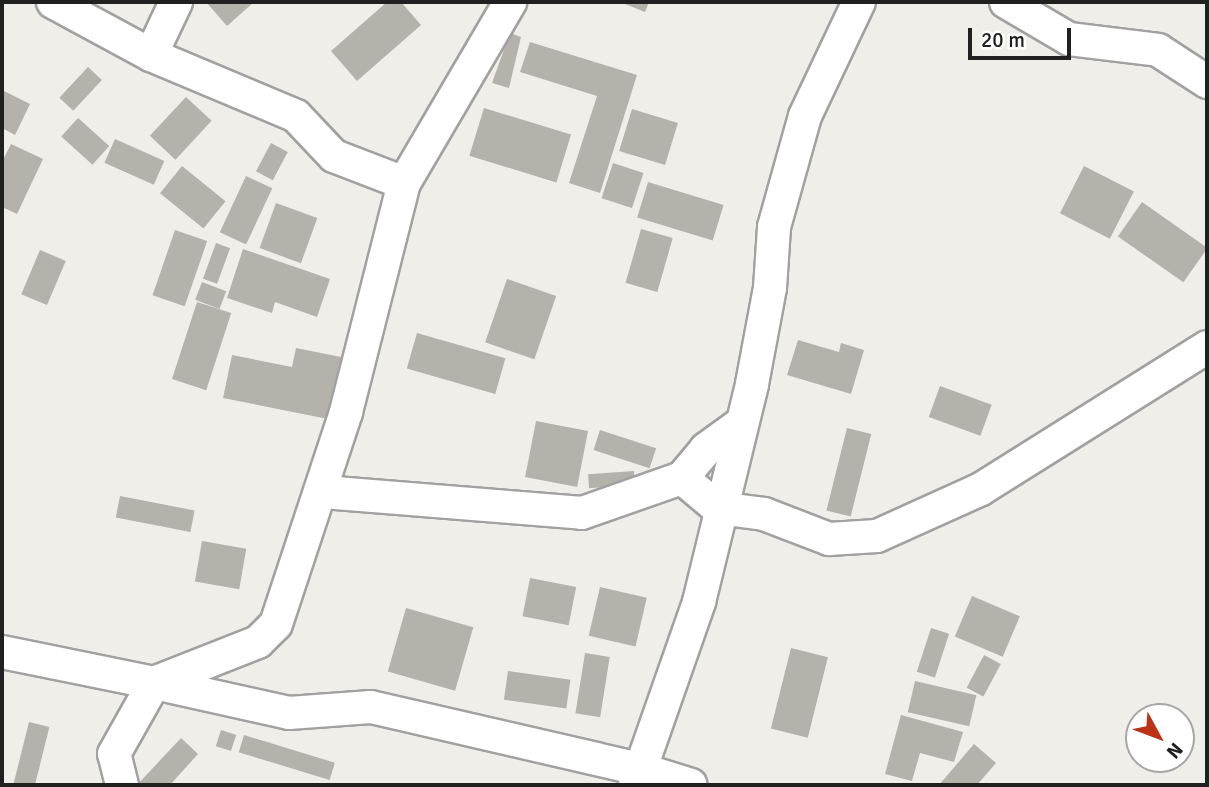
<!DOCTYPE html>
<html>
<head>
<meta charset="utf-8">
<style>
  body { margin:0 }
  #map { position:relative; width:1209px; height:787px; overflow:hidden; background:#f0eee8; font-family:Signika,sans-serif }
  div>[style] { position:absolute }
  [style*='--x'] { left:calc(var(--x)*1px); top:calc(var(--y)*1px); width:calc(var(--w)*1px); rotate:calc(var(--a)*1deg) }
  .building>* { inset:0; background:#b5b1ab; transform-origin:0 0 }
  .roads { filter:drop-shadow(2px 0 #a1a1a1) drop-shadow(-2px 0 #a1a1a1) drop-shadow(0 2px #a1a1a1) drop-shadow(0 -2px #a1a1a1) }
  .minor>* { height:32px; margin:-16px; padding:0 16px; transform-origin:16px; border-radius:16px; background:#fff }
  span { translate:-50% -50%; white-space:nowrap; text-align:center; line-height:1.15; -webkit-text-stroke:7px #fff; paint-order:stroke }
  .frame { position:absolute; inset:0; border:4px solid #202020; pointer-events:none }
  .north { position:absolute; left:1125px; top:703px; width:70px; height:70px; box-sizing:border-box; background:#fff; border:2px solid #a6a6a6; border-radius:50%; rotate:131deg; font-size:19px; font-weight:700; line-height:28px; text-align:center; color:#202020 }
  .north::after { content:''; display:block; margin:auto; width:24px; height:32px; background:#bb3216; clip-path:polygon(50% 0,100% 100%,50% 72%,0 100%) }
  .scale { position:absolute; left:968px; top:28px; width:103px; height:32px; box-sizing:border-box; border:4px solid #202020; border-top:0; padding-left:9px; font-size:21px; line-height:24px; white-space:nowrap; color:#202020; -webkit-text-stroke:5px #fff; paint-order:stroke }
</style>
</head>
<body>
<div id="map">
  <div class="building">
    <i style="clip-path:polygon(206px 2px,254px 2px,227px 26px)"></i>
    <i style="clip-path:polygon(387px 2px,401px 2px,421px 25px,357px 81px,331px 51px)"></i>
    <i style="clip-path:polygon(620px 2px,649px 2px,645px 12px)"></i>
    <i style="clip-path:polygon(510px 33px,521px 37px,509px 88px,492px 83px)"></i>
    <i style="clip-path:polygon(530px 42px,637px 75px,600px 193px,569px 183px,597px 96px,520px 72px)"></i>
    <i style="left:88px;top:67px;width:19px;height:42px;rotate:43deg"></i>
    <i style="clip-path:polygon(2px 90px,30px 104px,15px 135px,2px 128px)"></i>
    <i style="left:186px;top:97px;width:35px;height:53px;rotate:43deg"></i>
    <i style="left:484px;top:108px;width:91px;height:50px;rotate:17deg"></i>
    <i style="left:632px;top:109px;width:48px;height:44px;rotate:17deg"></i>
    <i style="left:78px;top:118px;width:42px;height:25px;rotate:42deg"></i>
    <i style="left:115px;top:139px;width:54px;height:26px;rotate:24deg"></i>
    <i style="left:271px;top:143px;width:19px;height:32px;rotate:28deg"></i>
    <i style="clip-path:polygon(11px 144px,43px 159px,17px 214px,2px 207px,2px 162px)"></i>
    <i style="left:613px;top:163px;width:32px;height:37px;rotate:18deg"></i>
    <i style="left:182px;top:166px;width:56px;height:35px;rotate:39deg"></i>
    <i style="left:1084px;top:166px;width:56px;height:53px;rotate:27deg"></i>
    <i style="left:246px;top:176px;width:29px;height:62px;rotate:25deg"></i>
    <i style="left:648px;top:182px;width:79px;height:37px;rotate:17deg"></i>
    <i style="left:1142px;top:202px;width:80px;height:42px;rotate:35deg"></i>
    <i style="left:276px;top:203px;width:44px;height:48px;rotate:20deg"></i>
    <i style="left:641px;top:229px;width:33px;height:56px;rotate:16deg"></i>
    <i style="left:175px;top:230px;width:34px;height:69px;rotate:19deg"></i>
    <i style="left:216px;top:243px;width:15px;height:38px;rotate:20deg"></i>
    <i style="clip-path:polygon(243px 249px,330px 279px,317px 317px,275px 302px,272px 313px,227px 298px)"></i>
    <i style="left:40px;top:250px;width:28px;height:48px;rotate:23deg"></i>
    <i style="left:507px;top:279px;width:52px;height:67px;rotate:19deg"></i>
    <i style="left:202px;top:282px;width:26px;height:19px;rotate:21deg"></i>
    <i style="left:197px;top:302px;width:36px;height:81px;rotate:18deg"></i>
    <i style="left:417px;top:333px;width:92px;height:37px;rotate:16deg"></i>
    <i style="clip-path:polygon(798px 340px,839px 352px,841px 343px,864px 350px,851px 394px,787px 375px)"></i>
    <i style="clip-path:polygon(296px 348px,341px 357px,328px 419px,223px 398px,232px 355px,292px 367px)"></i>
    <i style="left:940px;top:386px;width:55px;height:33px;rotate:20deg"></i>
    <i style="left:536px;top:421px;width:53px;height:57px;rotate:11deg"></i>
    <i style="left:847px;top:428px;width:25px;height:85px;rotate:14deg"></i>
    <i style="left:600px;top:430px;width:59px;height:21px;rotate:18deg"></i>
    <i style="left:634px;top:471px;width:14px;height:46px;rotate:86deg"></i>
    <i style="left:120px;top:496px;width:76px;height:22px;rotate:11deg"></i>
    <i style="left:202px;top:541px;width:45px;height:41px;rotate:10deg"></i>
    <i style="left:530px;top:578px;width:47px;height:39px;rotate:11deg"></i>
    <i style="left:600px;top:587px;width:48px;height:50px;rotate:13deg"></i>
    <i style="left:972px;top:596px;width:52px;height:44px;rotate:23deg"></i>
    <i style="left:406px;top:608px;width:70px;height:66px;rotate:16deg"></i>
    <i style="left:931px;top:628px;width:19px;height:46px;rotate:18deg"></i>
    <i style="left:791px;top:648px;width:38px;height:83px;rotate:14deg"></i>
    <i style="left:585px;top:653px;width:25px;height:61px;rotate:9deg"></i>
    <i style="left:984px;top:655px;width:19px;height:37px;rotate:28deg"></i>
    <i style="left:508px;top:671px;width:63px;height:29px;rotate:8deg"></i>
    <i style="left:915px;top:681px;width:63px;height:32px;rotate:13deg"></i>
    <i style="clip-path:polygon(901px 715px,963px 732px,954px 762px,920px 753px,912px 781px,885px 774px)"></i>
    <i style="left:29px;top:722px;width:21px;height:65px;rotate:14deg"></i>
    <i style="left:221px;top:730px;width:16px;height:17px;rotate:18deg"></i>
    <i style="left:244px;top:735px;width:95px;height:18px;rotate:17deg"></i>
    <i style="clip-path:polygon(181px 738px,198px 754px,170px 785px,137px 785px)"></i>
    <i style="clip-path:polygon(974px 744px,996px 763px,977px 785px,939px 785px)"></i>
  </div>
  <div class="roads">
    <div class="minor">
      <i style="--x:53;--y:2;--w:111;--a:28.4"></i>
      <i style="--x:151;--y:55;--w:157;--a:22.8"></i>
      <i style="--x:296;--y:116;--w:55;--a:46.5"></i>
      <i style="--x:334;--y:156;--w:75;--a:21.1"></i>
      <i style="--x:1006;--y:2;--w:73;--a:30.4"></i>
      <i style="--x:1069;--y:39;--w:90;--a:7"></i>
      <i style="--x:1158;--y:50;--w:59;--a:33.1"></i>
      <i style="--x:151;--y:55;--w:59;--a:-64.7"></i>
      <i style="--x:682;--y:478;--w:47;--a:39.8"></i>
      <i style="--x:718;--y:508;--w:46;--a:7.4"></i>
      <i style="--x:764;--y:514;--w:70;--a:21"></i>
      <i style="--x:829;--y:539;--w:48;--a:-3.6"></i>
      <i style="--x:877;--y:536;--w:114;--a:-24.3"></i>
      <i style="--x:981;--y:489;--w:267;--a:-32.1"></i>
      <i style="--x:323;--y:492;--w:260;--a:4.6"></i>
      <i style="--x:582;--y:513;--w:106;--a:-19.3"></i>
      <i style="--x:682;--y:478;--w:38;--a:-50"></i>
      <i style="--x:706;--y:449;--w:41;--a:-36"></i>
      <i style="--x:2;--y:652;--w:155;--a:11.5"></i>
      <i style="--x:154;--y:683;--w:112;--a:-21.5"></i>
      <i style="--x:258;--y:642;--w:25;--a:-45"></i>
      <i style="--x:276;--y:624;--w:223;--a:-71.7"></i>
      <i style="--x:346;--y:412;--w:236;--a:-75.8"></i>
      <i style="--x:404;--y:183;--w:210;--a:-59.6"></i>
      <i style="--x:122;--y:785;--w:32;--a:-104"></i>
      <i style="--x:114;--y:754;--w:81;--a:-60.6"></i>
      <i style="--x:154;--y:683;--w:138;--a:12.5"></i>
      <i style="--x:289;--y:713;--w:82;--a:-4.2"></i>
      <i style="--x:371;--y:707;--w:276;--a:13"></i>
      <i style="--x:640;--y:769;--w:53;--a:17.4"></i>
      <i style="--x:635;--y:785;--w:194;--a:-70.7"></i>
      <i style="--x:699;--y:602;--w:224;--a:-76.3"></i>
      <i style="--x:752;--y:384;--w:98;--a:-79.4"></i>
      <i style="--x:770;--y:288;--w:61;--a:-86.2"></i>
      <i style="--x:774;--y:227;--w:115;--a:-74.4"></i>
      <i style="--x:805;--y:116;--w:126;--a:-64.7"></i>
    </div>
  </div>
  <div class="frame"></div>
  <div class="north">N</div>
  <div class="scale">20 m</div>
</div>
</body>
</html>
